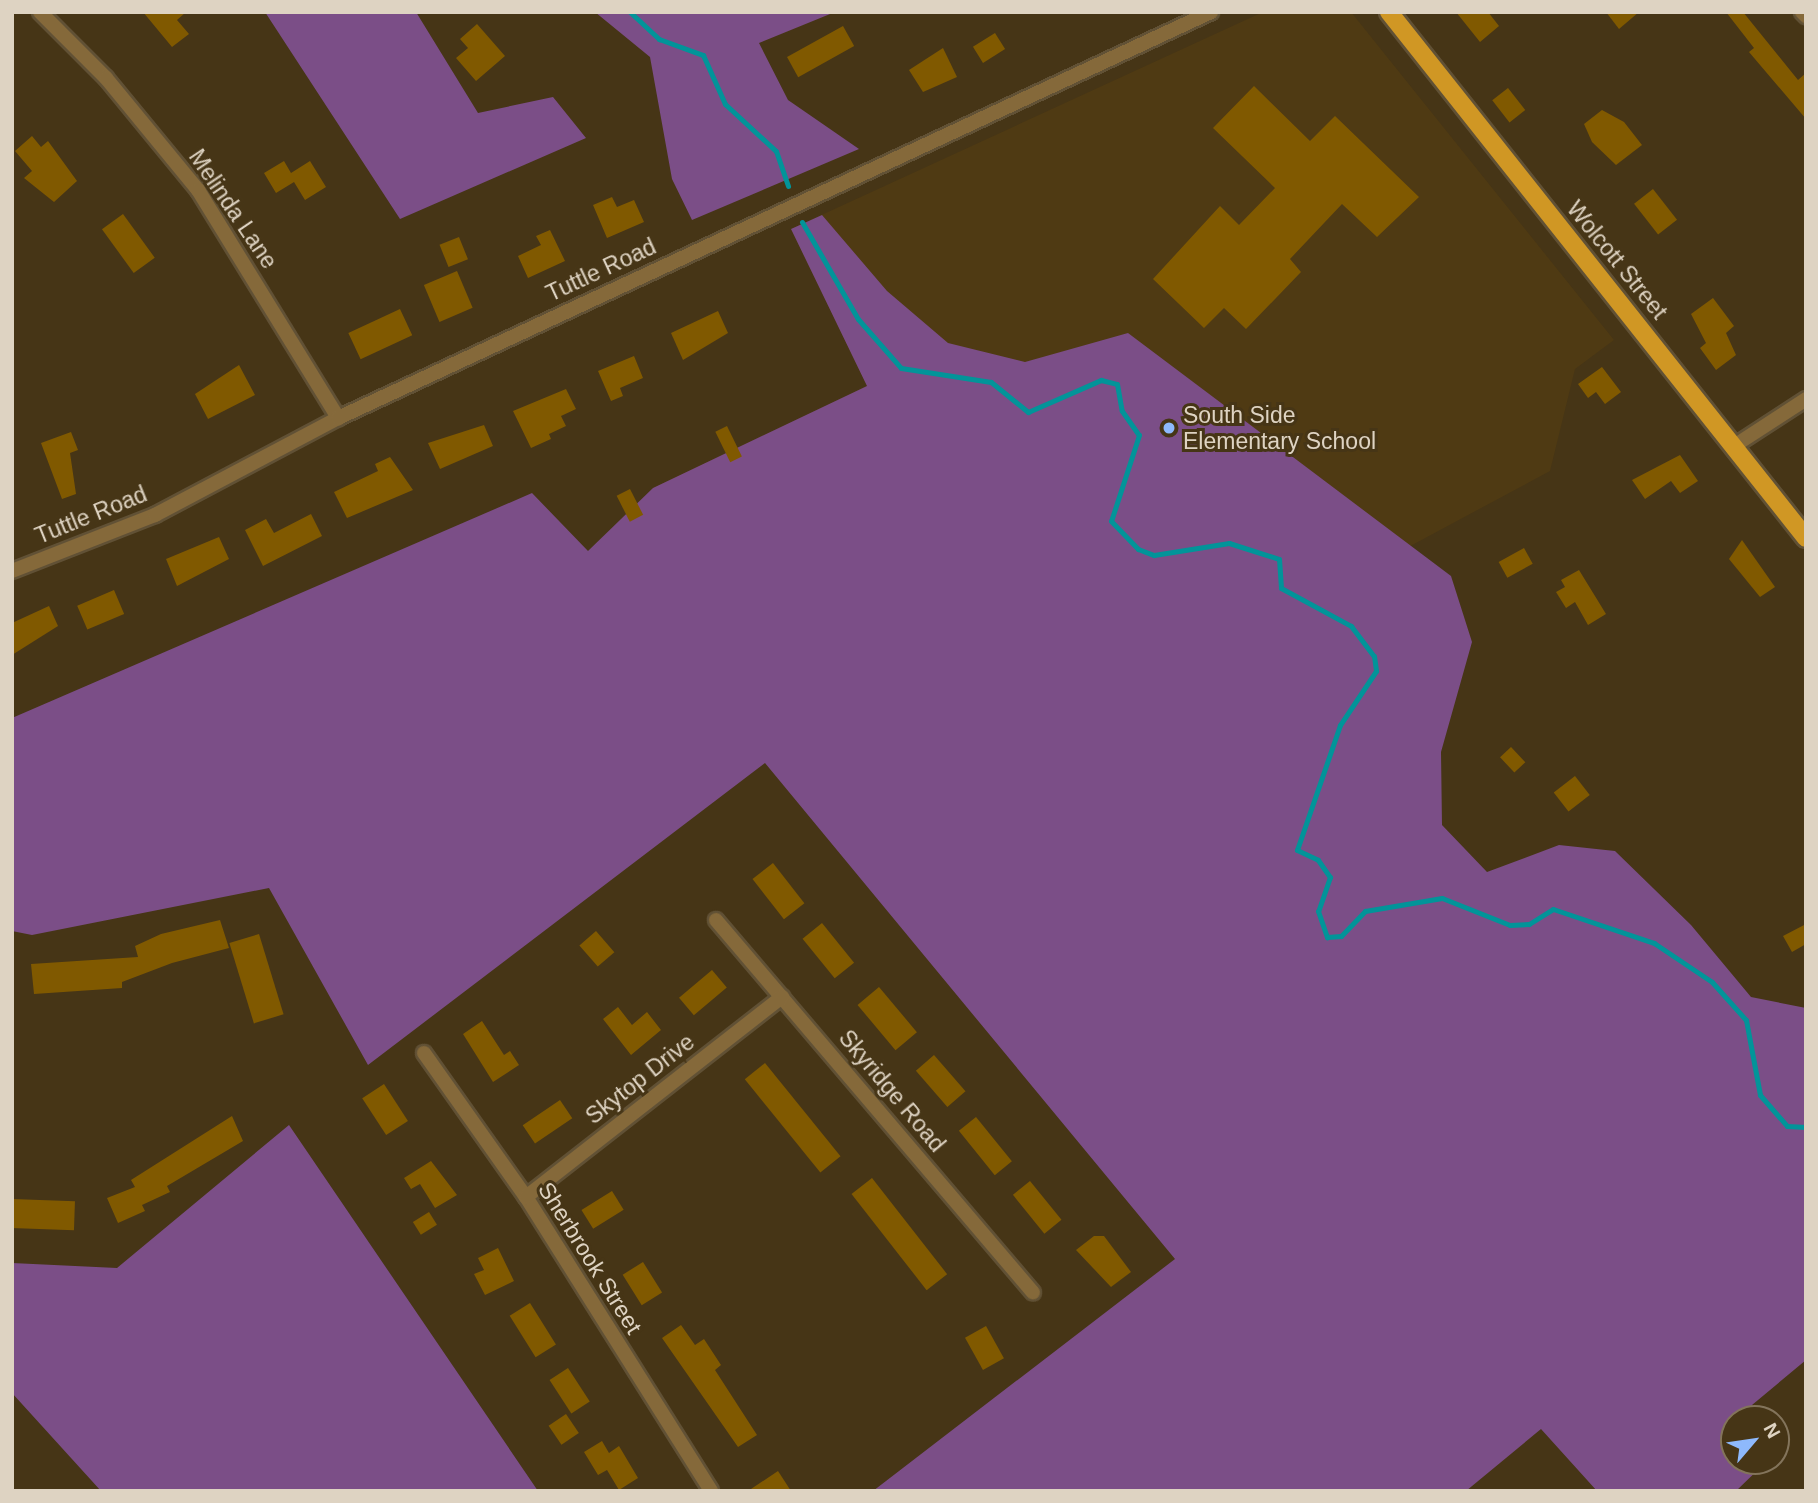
<!DOCTYPE html>
<html>
<head>
<meta charset="utf-8">
<style>
  body { margin:0 }
  #map { position:relative; width:1818px; height:1503px; overflow:hidden; background:#463516; font-family:Helvetica,sans-serif }
  div>[style] { position:absolute }
  [style*='--x'] { left:calc(var(--x)*1px); top:calc(var(--y)*1px); width:calc(var(--w)*1px); rotate:calc(var(--a)*1deg) }
  .built>* { inset:0; background:#4f3a13 }
  .forest>* { inset:0; background:#7b4e87 }
  .stream>* { height:5px; margin:-2.5px; padding:0 2.5px; transform-origin:2.5px; border-radius:2.5px; background:#029499 }
  .building>* { inset:0; background:#805900; transform-origin:0 0 }
  .roads { filter:drop-shadow(2px 0 #615135) drop-shadow(-2px 0 #615135) drop-shadow(0 2px #615135) drop-shadow(0 -2px #615135) }
  .street>* { height:14px; margin:-7px; padding:0 7px; transform-origin:7px; border-radius:7px; background:#85693a }
  .primary>* { height:18px; margin:-9px; padding:0 9px; transform-origin:9px; border-radius:9px; background:#d09724 }
  .dots>* { width:19px; height:19px; translate:-50% -50%; box-sizing:border-box; border:4px solid #463516; border-radius:50% }
  span { translate:-50% -50%; white-space:nowrap; text-align:center; line-height:1.15; -webkit-text-stroke:6px #463516; paint-order:stroke }
  .street-label { font-size:23px; color:#ded3c2 }
  .poi-label { font-size:23px; color:#ded3c2 }
  .left { translate:0 -50%; text-align:left }
  .frame { position:absolute; inset:0; border:14px solid #ded3c2; pointer-events:none }
  .north { position:absolute; left:1720px; top:1405px; width:70px; height:70px; box-sizing:border-box; background:#463516; border:2px solid #83745b; border-radius:50%; rotate:61deg; font-size:19px; font-weight:700; line-height:28px; text-align:center; color:#ded3c2 }
  .north::after { content:''; display:block; margin:auto; width:24px; height:32px; background:#8eb9fc; clip-path:polygon(50% 0,100% 100%,50% 72%,0 100%) }
</style>
</head>
<body>
<div id="map">
  <div class="built">
    <i style="clip-path:polygon(1263px 12px,1351px 12px,1614px 340px,1575px 369px,1550px 471px,1375px 565px,653px 488px,867px 386px,791px 229px)"></i>
  </div>
  <div class="forest">
    <i style="clip-path:polygon(265px 12px,416px 12px,478px 113px,553px 97px,586px 138px,400px 219px)"></i>
    <i style="clip-path:polygon(595px 12px,835px 12px,759px 43px,788px 100px,859px 149px,692px 220px,672px 179px,650px 57px)"></i>
    <i style="clip-path:polygon(822px 215px,887px 291px,948px 343px,1025px 362px,1128px 333px,1451px 576px,1472px 642px,1441px 752px,1442px 825px,1487px 872px,1559px 845px,1615px 851px,1691px 925px,1751px 997px,1806px 1008px,1806px 1360px,1752px 1405px,1762px 1419px,1734px 1419px,1734px 1461px,1767px 1461px,1736px 1491px,1597px 1491px,1541px 1429px,1466px 1491px,873px 1491px,1175px 1259px,765px 763px,368px 1065px,269px 888px,32px 935px,12px 931px,12px 718px,532px 493px,588px 551px,653px 488px,867px 386px,791px 229px)"></i>
    <i style="clip-path:polygon(289px 1125px,538px 1491px,101px 1491px,12px 1393px,12px 1263px,117px 1268px)"></i>
  </div>
  <div class="stream">
    <i style="--x:630;--y:12;--w:40;--a:43"></i>
    <i style="--x:659;--y:39;--w:47;--a:20"></i>
    <i style="--x:703;--y:55;--w:54;--a:65.8"></i>
    <i style="--x:725;--y:104;--w:69;--a:42.7"></i>
    <i style="--x:776;--y:151;--w:37;--a:71"></i>
    <i style="--x:802;--y:222;--w:112;--a:60"></i>
    <i style="--x:858;--y:319;--w:65;--a:48.7"></i>
    <i style="--x:901;--y:368;--w:91;--a:8.8"></i>
    <i style="--x:991;--y:382;--w:48;--a:39"></i>
    <i style="--x:1028;--y:412;--w:80;--a:-23.7"></i>
    <i style="--x:1101;--y:380;--w:16;--a:14"></i>
    <i style="--x:1117;--y:384;--w:27;--a:80"></i>
    <i style="--x:1122;--y:411;--w:29;--a:55"></i>
    <i style="--x:1139;--y:435;--w:90;--a:108"></i>
    <i style="--x:1111;--y:521;--w:39;--a:46"></i>
    <i style="--x:1138;--y:549;--w:17;--a:21"></i>
    <i style="--x:1154;--y:555;--w:76;--a:-9.1"></i>
    <i style="--x:1229;--y:543;--w:52;--a:17.7"></i>
    <i style="--x:1279;--y:559;--w:29;--a:86"></i>
    <i style="--x:1281;--y:588;--w:80;--a:28.5"></i>
    <i style="--x:1351;--y:626;--w:38;--a:53"></i>
    <i style="--x:1374;--y:656;--w:15;--a:82"></i>
    <i style="--x:1376;--y:671;--w:65;--a:123.7"></i>
    <i style="--x:1340;--y:725;--w:132;--a:109"></i>
    <i style="--x:1297;--y:850;--w:23;--a:25"></i>
    <i style="--x:1318;--y:860;--w:21;--a:55"></i>
    <i style="--x:1330;--y:877;--w:36;--a:109"></i>
    <i style="--x:1318;--y:911;--w:28;--a:71"></i>
    <i style="--x:1327;--y:937;--w:14;--a:-4"></i>
    <i style="--x:1341;--y:936;--w:35;--a:-46"></i>
    <i style="--x:1365;--y:911;--w:78;--a:-9.6"></i>
    <i style="--x:1442;--y:898;--w:73;--a:21.7"></i>
    <i style="--x:1510;--y:925;--w:19;--a:-3"></i>
    <i style="--x:1529;--y:924;--w:28;--a:-32"></i>
    <i style="--x:1553;--y:909;--w:107;--a:18.6"></i>
    <i style="--x:1654;--y:943;--w:70;--a:33.9"></i>
    <i style="--x:1712;--y:982;--w:51;--a:48.2"></i>
    <i style="--x:1746;--y:1020;--w:76;--a:79.4"></i>
    <i style="--x:1760;--y:1095;--w:41;--a:48.9"></i>
    <i style="--x:1787;--y:1126;--w:19;--a:3"></i>
  </div>
  <div class="building">
    <i style="clip-path:polygon(143px 12px,186px 12px,177px 20px,189px 34px,172px 47px)"></i>
    <i style="clip-path:polygon(1456px 12px,1488px 12px,1499px 26px,1480px 42px)"></i>
    <i style="clip-path:polygon(1606px 12px,1639px 12px,1619px 29px)"></i>
    <i style="clip-path:polygon(1726px 12px,1743px 12px,1798px 80px,1806px 73px,1806px 119px,1749px 52px,1754px 48px)"></i>
    <i style="clip-path:polygon(477px 24px,505px 56px,476px 81px,456px 58px,468px 48px,460px 39px)"></i>
    <i style="left:843px;top:26px;width:23px;height:64px;rotate:61deg"></i>
    <i style="left:995px;top:33px;width:19px;height:26px;rotate:58deg"></i>
    <i style="clip-path:polygon(943px 48px,957px 77px,923px 92px,909px 70px)"></i>
    <i style="clip-path:polygon(1254px 86px,1310px 141px,1335px 116px,1419px 197px,1377px 237px,1342px 204px,1290px 259px,1301px 272px,1246px 329px,1224px 308px,1204px 328px,1153px 279px,1220px 206px,1239px 225px,1275px 188px,1213px 128px)"></i>
    <i style="left:1508px;top:88px;width:28px;height:20px;rotate:52deg"></i>
    <i style="clip-path:polygon(1602px 110px,1624px 122px,1642px 145px,1616px 165px,1592px 142px,1584px 124px)"></i>
    <i style="clip-path:polygon(32px 136px,41px 147px,48px 141px,77px 181px,54px 202px,24px 178px,32px 171px,15px 151px)"></i>
    <i style="clip-path:polygon(284px 161px,291px 173px,310px 161px,326px 187px,305px 200px,294px 182px,276px 193px,264px 173px)"></i>
    <i style="left:1653px;top:189px;width:39px;height:24px;rotate:52deg"></i>
    <i style="clip-path:polygon(612px 197px,617px 207px,634px 200px,644px 222px,607px 238px,593px 205px)"></i>
    <i style="left:123px;top:214px;width:54px;height:26px;rotate:54deg"></i>
    <i style="clip-path:polygon(550px 230px,565px 261px,528px 278px,518px 256px,541px 245px,536px 236px)"></i>
    <i style="left:459px;top:237px;width:24px;height:21px;rotate:68deg"></i>
    <i style="left:457px;top:271px;width:40px;height:36px;rotate:67deg"></i>
    <i style="clip-path:polygon(1713px 298px,1734px 326px,1726px 333px,1736px 355px,1716px 370px,1700px 348px,1706px 343px,1691px 314px)"></i>
    <i style="left:400px;top:309px;width:29px;height:57px;rotate:65deg"></i>
    <i style="clip-path:polygon(718px 311px,728px 333px,683px 360px,671px 333px)"></i>
    <i style="clip-path:polygon(634px 356px,643px 378px,620px 388px,623px 396px,611px 401px,598px 371px)"></i>
    <i style="clip-path:polygon(239px 365px,255px 395px,208px 419px,195px 394px)"></i>
    <i style="clip-path:polygon(1602px 367px,1621px 392px,1605px 404px,1596px 392px,1588px 398px,1578px 384px)"></i>
    <i style="clip-path:polygon(566px 389px,576px 409px,561px 416px,566px 426px,549px 434px,551px 439px,531px 448px,513px 411px)"></i>
    <i style="clip-path:polygon(484px 425px,493px 446px,440px 469px,428px 443px)"></i>
    <i style="left:727px;top:426px;width:34px;height:13px;rotate:64deg"></i>
    <i style="clip-path:polygon(71px 432px,78px 450px,70px 453px,76px 494px,62px 499px,41px 443px)"></i>
    <i style="clip-path:polygon(1680px 455px,1698px 481px,1680px 493px,1671px 481px,1645px 499px,1632px 480px)"></i>
    <i style="clip-path:polygon(390px 457px,413px 490px,347px 518px,334px 492px,378px 471px,375px 464px)"></i>
    <i style="left:630px;top:489px;width:29px;height:15px;rotate:63deg"></i>
    <i style="clip-path:polygon(311px 514px,322px 536px,263px 566px,245px 530px,266px 519px,274px 533px)"></i>
    <i style="clip-path:polygon(219px 537px,229px 559px,177px 586px,166px 559px)"></i>
    <i style="clip-path:polygon(1742px 540px,1775px 587px,1760px 597px,1729px 559px)"></i>
    <i style="left:1524px;top:548px;width:18px;height:29px;rotate:61deg"></i>
    <i style="clip-path:polygon(1579px 570px,1606px 614px,1588px 625px,1575px 602px,1566px 608px,1556px 592px,1565px 587px,1561px 580px)"></i>
    <i style="left:114px;top:590px;width:26px;height:40px;rotate:67deg"></i>
    <i style="clip-path:polygon(49px 606px,58px 626px,12px 655px,12px 623px)"></i>
    <i style="left:1511px;top:747px;width:21px;height:15px;rotate:47deg"></i>
    <i style="left:1575px;top:776px;width:24px;height:27px;rotate:52deg"></i>
    <i style="left:773px;top:863px;width:51px;height:26px;rotate:52deg"></i>
    <i style="clip-path:polygon(220px 920px,229px 948px,172px 963px,122px 982px,122px 988px,34px 994px,31px 964px,138px 957px,135px 946px,161px 934px)"></i>
    <i style="left:822px;top:923px;width:51px;height:25px;rotate:51deg"></i>
    <i style="clip-path:polygon(1806px 924px,1806px 944px,1792px 952px,1783px 936px)"></i>
    <i style="left:596px;top:931px;width:28px;height:22px;rotate:49deg"></i>
    <i style="left:259px;top:934px;width:84px;height:31px;rotate:73deg"></i>
    <i style="left:712px;top:970px;width:23px;height:43px;rotate:50deg"></i>
    <i style="left:879px;top:987px;width:59px;height:28px;rotate:50deg"></i>
    <i style="clip-path:polygon(618px 1007px,632px 1025px,647px 1012px,661px 1030px,631px 1055px,603px 1019px)"></i>
    <i style="clip-path:polygon(482px 1021px,504px 1055px,510px 1051px,519px 1065px,493px 1082px,463px 1034px)"></i>
    <i style="left:934px;top:1055px;width:48px;height:24px;rotate:49deg"></i>
    <i style="left:765px;top:1063px;width:120px;height:26px;rotate:51deg"></i>
    <i style="left:384px;top:1084px;width:44px;height:26px;rotate:57deg"></i>
    <i style="left:560px;top:1100px;width:22px;height:45px;rotate:56deg"></i>
    <i style="clip-path:polygon(232px 1116px,243px 1141px,167px 1186px,170px 1192px,142px 1205px,145px 1211px,118px 1223px,107px 1198px,135px 1187px,131px 1180px)"></i>
    <i style="left:976px;top:1117px;width:57px;height:22px;rotate:51deg"></i>
    <i style="clip-path:polygon(431px 1161px,457px 1195px,435px 1208px,420px 1184px,411px 1189px,404px 1178px)"></i>
    <i style="left:872px;top:1178px;width:122px;height:26px;rotate:52deg"></i>
    <i style="left:1030px;top:1181px;width:50px;height:22px;rotate:51deg"></i>
    <i style="left:612px;top:1191px;width:22px;height:36px;rotate:58deg"></i>
    <i style="left:12px;top:1199px;width:63px;height:29px;rotate:2deg"></i>
    <i style="left:429px;top:1212px;width:15px;height:19px;rotate:58deg"></i>
    <i style="clip-path:polygon(1094px 1236px,1104px 1236px,1131px 1272px,1111px 1287px,1076px 1250px)"></i>
    <i style="clip-path:polygon(498px 1248px,514px 1281px,485px 1295px,474px 1274px,484px 1270px,478px 1258px)"></i>
    <i style="left:643px;top:1262px;width:36px;height:24px;rotate:58deg"></i>
    <i style="left:530px;top:1303px;width:49px;height:24px;rotate:58deg"></i>
    <i style="clip-path:polygon(681px 1325px,695px 1345px,704px 1339px,721px 1365px,715px 1370px,757px 1435px,738px 1447px,662px 1338px)"></i>
    <i style="left:986px;top:1326px;width:37px;height:24px;rotate:61deg"></i>
    <i style="left:568px;top:1368px;width:40px;height:22px;rotate:57deg"></i>
    <i style="left:566px;top:1414px;width:23px;height:21px;rotate:56deg"></i>
    <i style="clip-path:polygon(602px 1441px,609px 1453px,619px 1446px,638px 1478px,619px 1490px,607px 1470px,598px 1475px,584px 1452px)"></i>
    <i style="clip-path:polygon(778px 1471px,791px 1491px,748px 1491px)"></i>
  </div>
  <div class="roads">
    <div class="street">
      <i style="--x:40;--y:12;--w:93;--a:45"></i>
      <i style="--x:106;--y:78;--w:145;--a:50.6"></i>
      <i style="--x:198;--y:190;--w:268;--a:58.4"></i>
      <i style="--x:1802;--y:12;--w:6;--a:45"></i>
      <i style="--x:1734;--y:446;--w:86;--a:-33.1"></i>
      <i style="--x:12;--y:571;--w:154;--a:-21.4"></i>
      <i style="--x:155;--y:515;--w:207;--a:-27.9"></i>
      <i style="--x:338;--y:418;--w:963;--a:-24.94"></i>
      <i style="--x:716;--y:920;--w:489;--a:49.6"></i>
      <i style="--x:424;--y:1053;--w:176;--a:54.7"></i>
      <i style="--x:526;--y:1197;--w:347;--a:57.8"></i>
      <i style="--x:526;--y:1197;--w:325;--a:-38"></i>
    </div>
    <div class="primary">
      <i style="--x:1389;--y:12;--w:671;--a:51.59"></i>
    </div>
  </div>
  <div class="dots">
    <i style="left:1169px;top:428px;background:#8eb9fc"></i>
  </div>
  <div class="street-label">
    <span style="left:233px;top:209px;rotate:56deg">Melinda Lane</span>
    <span style="left:1617px;top:260px;rotate:51deg">Wolcott Street</span>
    <span style="left:601px;top:270px;rotate:-25deg">Tuttle Road</span>
    <span style="left:91px;top:515px;rotate:-22deg">Tuttle Road</span>
    <span style="left:640px;top:1079px;rotate:-38deg">Skytop Drive</span>
    <span style="left:892px;top:1091px;rotate:50deg">Skyridge Road</span>
    <span style="left:590px;top:1258px;rotate:58deg">Sherbrook Street</span>
  </div>
  <div class="poi-label">
    <span class="left" style="left:1183px;top:428px">South Side<br>Elementary School</span>
  </div>
  <div class="frame"></div>
  <div class="north">N</div>
</div>
</body>
</html>
